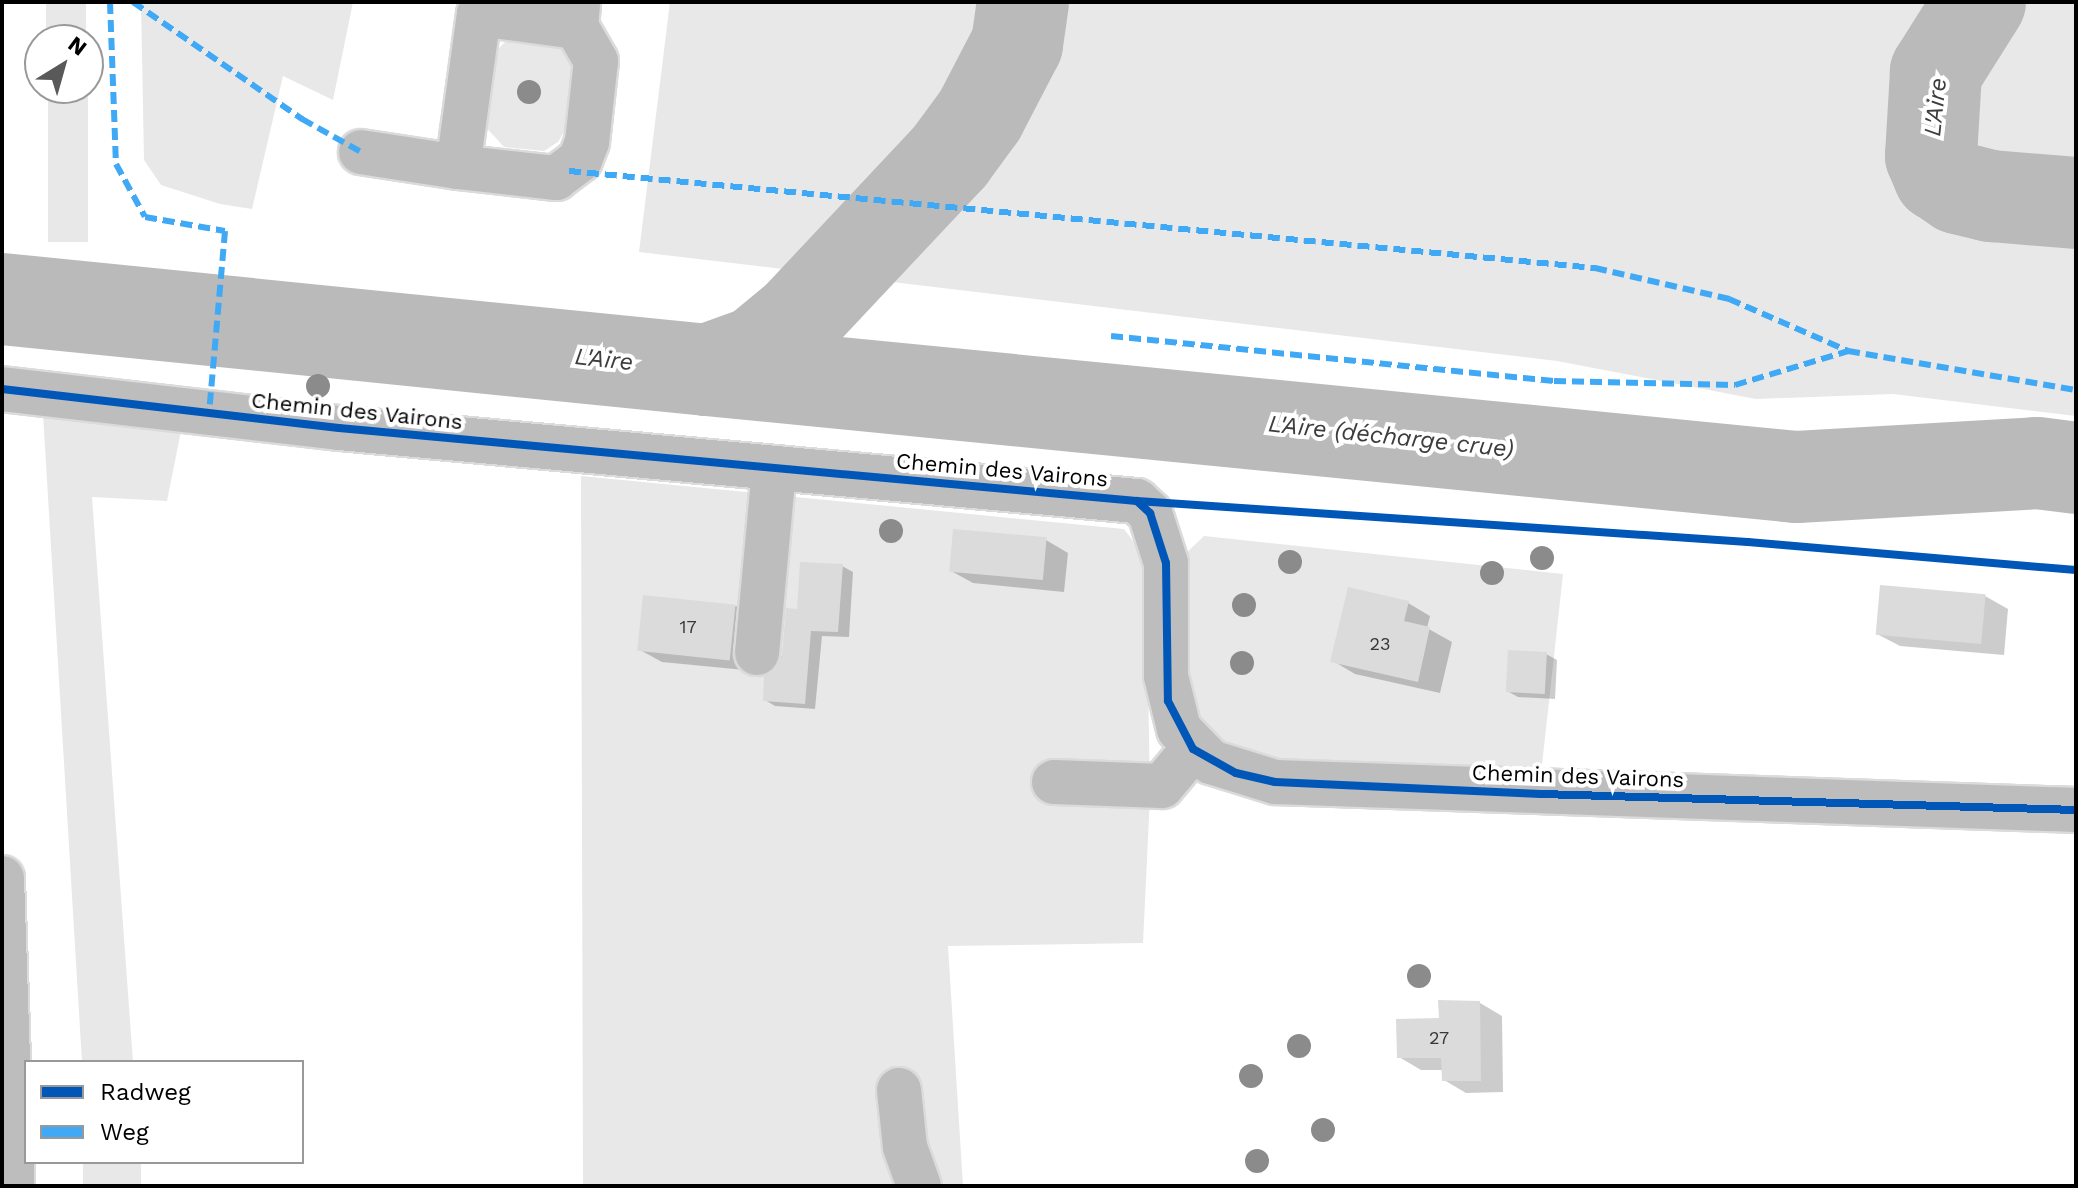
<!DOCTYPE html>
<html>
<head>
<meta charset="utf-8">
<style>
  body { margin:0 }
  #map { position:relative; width:2078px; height:1188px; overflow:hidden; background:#fff; font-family:"Work Sans",sans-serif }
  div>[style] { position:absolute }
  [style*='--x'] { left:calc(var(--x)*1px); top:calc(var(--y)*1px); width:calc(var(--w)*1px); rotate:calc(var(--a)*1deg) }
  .green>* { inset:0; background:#e8e8e8; transform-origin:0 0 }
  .shadow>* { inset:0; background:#0003 }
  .river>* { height:92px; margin:-46px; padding:0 46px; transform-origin:46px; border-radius:46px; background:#bababa }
  .building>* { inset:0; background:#dbdbdb; transform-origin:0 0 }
  .roads { filter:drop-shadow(2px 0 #dbdbdb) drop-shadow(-2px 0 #dbdbdb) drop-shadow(0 2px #dbdbdb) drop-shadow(0 -2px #dbdbdb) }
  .minor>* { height:44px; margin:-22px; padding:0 22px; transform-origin:22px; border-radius:22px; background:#bdbdbd }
  .highway>* { height:44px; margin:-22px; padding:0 22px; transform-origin:22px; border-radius:22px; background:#bdbdbd }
  .quiet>* { height:6px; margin-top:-3px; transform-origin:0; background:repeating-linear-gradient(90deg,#3fa9f5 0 12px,transparent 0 18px) }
  .cycleway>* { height:8px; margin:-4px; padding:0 4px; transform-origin:4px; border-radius:4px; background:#0057b8 }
  .trees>* { width:24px; height:24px; margin:-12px; border-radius:50%; background:#8b8b8b }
  span { translate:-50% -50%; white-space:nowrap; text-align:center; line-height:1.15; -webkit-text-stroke:8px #fff; paint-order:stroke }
  .number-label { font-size:18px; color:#373737 }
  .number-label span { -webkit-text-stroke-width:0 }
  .street-label { font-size:22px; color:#000 }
  .water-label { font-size:24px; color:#3d3d3d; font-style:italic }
  .frame { position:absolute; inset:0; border:4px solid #000; pointer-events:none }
  .legend { position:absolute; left:24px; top:1060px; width:280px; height:104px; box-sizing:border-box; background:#fff; border:2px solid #999; margin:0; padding:10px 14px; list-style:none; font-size:24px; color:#000 }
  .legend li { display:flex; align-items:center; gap:16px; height:40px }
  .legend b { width:40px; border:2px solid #999 }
  .north { position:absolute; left:24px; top:24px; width:80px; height:80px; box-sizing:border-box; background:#fff; border:2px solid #999; border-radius:50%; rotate:37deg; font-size:22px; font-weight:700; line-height:32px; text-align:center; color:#000 }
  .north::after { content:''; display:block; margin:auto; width:28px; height:36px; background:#595959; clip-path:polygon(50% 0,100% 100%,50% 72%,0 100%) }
</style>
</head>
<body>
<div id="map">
  <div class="green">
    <i style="left:46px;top:2px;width:40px;height:38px"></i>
    <i style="clip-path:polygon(141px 2px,353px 2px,333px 100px,283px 76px,252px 209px,220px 204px,161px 185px,144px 160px)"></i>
    <i style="clip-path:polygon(670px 2px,2076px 2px,2076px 416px,1893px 394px,1756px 399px,1557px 361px,639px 252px)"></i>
    <i style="clip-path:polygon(519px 37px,550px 41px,564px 48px,572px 62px,567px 127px,558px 142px,544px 151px,504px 147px,483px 124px,489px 58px,507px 40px)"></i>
    <i style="left:48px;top:88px;width:40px;height:154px"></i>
    <i style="clip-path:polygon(43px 414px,181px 431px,167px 501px,92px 497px,133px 1062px,82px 1062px)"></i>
    <i style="clip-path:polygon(581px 476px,1124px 529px,1146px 558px,1150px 796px,1143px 943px,948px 946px,963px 1186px,583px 1186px)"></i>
    <i style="clip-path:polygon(1204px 536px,1563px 574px,1541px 774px,1267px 762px,1215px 741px,1189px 715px,1180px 559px)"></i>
    <i style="left:83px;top:1162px;width:58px;height:24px"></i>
  </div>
  <div class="shadow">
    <i style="clip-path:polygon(1046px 540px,1068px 553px,1064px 592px,973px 583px,951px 571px)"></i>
    <i style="clip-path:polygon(842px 566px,853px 572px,849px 637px,822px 636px,815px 709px,775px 706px,765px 700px,799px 611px)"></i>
    <i style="clip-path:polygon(1985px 596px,2008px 609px,2004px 655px,1900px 646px,1877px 634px)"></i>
    <i style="clip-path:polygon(1408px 603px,1430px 616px,1427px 628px,1452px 642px,1440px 693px,1355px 674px,1333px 661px)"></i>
    <i style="clip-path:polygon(736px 606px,758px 618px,755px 671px,662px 662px,640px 650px)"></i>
    <i style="clip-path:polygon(1546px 654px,1557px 660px,1555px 699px,1518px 697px,1507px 691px)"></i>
    <i style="clip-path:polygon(1480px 1003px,1502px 1016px,1503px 1092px,1466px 1093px,1444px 1080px,1443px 1070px,1421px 1070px,1399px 1057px,1441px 1020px)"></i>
  </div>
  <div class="river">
    <i style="--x:1980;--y:2;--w:83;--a:122.2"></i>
    <i style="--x:1936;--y:72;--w:84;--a:93.4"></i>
    <i style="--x:1931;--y:156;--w:21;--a:67"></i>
    <i style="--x:1939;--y:175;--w:23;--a:34"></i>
    <i style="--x:1958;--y:188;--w:34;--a:14"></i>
    <i style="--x:1991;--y:196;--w:85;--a:4.7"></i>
    <i style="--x:2;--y:299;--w:709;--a:5.75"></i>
    <i style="--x:707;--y:370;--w:53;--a:-19.8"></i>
    <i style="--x:757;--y:352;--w:52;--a:-39.5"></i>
    <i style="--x:797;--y:319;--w:224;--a:-46.8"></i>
    <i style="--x:950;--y:156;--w:51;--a:-53.8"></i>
    <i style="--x:980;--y:115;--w:80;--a:-62.5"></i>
    <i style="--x:1017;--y:44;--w:42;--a:-81.9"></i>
    <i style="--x:707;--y:370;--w:1095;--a:5.61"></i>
    <i style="--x:1797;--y:477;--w:240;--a:-3.3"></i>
    <i style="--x:2037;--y:463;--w:39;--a:7"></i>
  </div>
  <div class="building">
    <i style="left:953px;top:529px;width:94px;height:43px;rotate:5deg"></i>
    <i style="clip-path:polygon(800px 562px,843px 564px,838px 632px,811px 631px,805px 704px,763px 701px,764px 676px,777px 668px,782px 656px,786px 608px,797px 609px)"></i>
    <i style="left:1880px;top:585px;width:106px;height:50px;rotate:5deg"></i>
    <i style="clip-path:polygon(1348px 587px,1409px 601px,1404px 621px,1430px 627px,1418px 682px,1330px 662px)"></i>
    <i style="left:643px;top:595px;width:93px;height:56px;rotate:6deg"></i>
    <i style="left:1508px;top:650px;width:39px;height:42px;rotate:3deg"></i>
    <i style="clip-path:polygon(1438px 1000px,1480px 1001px,1481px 1081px,1442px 1081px,1441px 1058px,1397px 1058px,1396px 1019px,1439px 1018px)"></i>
  </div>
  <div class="roads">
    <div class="minor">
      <i style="--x:361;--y:152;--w:98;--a:8.8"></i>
      <i style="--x:458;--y:167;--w:154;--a:-82.2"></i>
      <i style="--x:479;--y:14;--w:98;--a:7.6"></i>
      <i style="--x:576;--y:27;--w:25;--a:-85"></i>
      <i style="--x:458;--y:167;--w:99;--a:6.4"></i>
      <i style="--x:556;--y:178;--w:30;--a:-37"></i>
      <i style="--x:580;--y:160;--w:19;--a:-69"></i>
      <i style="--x:587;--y:142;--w:81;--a:-83.7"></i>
      <i style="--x:596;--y:61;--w:39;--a:-120"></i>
      <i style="--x:2;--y:389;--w:339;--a:6.6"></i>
      <i style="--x:339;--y:428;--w:801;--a:5.23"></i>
      <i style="--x:1137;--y:501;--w:18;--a:43"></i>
      <i style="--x:1150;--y:513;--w:52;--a:72.3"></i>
      <i style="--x:1166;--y:563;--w:113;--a:90"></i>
      <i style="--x:1166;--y:676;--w:55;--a:76.2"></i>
      <i style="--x:1179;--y:729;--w:46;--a:45.9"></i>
      <i style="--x:1211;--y:762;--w:67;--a:17.4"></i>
      <i style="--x:1275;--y:782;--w:801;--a:2"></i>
      <i style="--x:757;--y:653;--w:185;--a:-84.7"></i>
      <i style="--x:1054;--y:782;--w:108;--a:2.1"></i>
      <i style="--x:1162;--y:786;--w:48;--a:-50"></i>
      <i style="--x:899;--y:1090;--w:57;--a:84"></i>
      <i style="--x:905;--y:1147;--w:41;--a:70.3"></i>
    </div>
    <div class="highway">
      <i style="--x:2;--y:878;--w:308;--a:88.1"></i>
    </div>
  </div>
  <div class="quiet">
    <i style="--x:110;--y:2;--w:162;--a:87.9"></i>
    <i style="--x:116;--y:164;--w:60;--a:61.3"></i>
    <i style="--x:145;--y:217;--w:81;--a:9.9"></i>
    <i style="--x:225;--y:231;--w:185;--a:95"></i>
    <i style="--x:133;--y:2;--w:206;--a:34.7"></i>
    <i style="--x:302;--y:119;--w:68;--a:29.2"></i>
    <i style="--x:569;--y:171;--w:1031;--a:5.4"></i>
    <i style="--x:1595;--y:268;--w:138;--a:13"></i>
    <i style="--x:1729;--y:299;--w:130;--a:23.6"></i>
    <i style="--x:1111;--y:336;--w:445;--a:5.8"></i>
    <i style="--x:1554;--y:381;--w:181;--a:1.3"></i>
    <i style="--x:1735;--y:385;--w:118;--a:-16.7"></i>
    <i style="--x:1848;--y:351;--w:231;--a:9.7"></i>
  </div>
  <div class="cycleway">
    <i style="--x:2;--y:389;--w:339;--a:6.6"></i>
    <i style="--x:339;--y:428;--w:801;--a:5.23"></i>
    <i style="--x:1137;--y:501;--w:612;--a:3.84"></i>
    <i style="--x:1748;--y:542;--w:329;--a:4.9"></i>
    <i style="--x:1137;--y:501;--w:18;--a:43"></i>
    <i style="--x:1150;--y:513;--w:52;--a:72.3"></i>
    <i style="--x:1166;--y:563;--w:138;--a:89.2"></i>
    <i style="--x:1168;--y:701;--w:54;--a:62.5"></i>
    <i style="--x:1193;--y:749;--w:49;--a:29.2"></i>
    <i style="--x:1236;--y:773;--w:40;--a:13"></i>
    <i style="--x:1275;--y:782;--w:266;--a:2.6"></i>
    <i style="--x:1541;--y:794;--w:535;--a:1.71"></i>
  </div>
  <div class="trees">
    <i style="left:529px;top:92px"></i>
    <i style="left:318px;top:386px"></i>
    <i style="left:891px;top:531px"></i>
    <i style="left:1542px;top:558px"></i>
    <i style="left:1290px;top:562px"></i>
    <i style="left:1492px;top:573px"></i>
    <i style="left:1244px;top:605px"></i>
    <i style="left:1242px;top:663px"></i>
    <i style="left:1419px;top:976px"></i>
    <i style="left:1299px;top:1046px"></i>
    <i style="left:1251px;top:1076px"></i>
    <i style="left:1323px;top:1130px"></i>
    <i style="left:1257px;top:1161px"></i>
  </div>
  <div class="number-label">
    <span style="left:688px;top:627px">17</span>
    <span style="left:1380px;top:644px">23</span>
    <span style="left:1439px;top:1038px">27</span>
  </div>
  <div class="street-label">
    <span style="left:357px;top:411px;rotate:6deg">Chemin des Vairons</span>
    <span style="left:1002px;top:470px;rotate:5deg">Chemin des Vairons</span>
    <span style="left:1578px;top:776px;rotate:2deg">Chemin des Vairons</span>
  </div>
  <div class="water-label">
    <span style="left:1936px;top:107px;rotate:-84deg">L'Aire</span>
    <span style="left:604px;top:360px;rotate:6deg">L'Aire</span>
    <span style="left:1391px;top:437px;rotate:6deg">L'Aire (décharge crue)</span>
  </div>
  <div class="frame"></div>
  <ul class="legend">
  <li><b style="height:10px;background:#0057b8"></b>Radweg</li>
  <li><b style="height:10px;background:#3fa9f5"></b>Weg</li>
  </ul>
  <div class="north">N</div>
</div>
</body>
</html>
